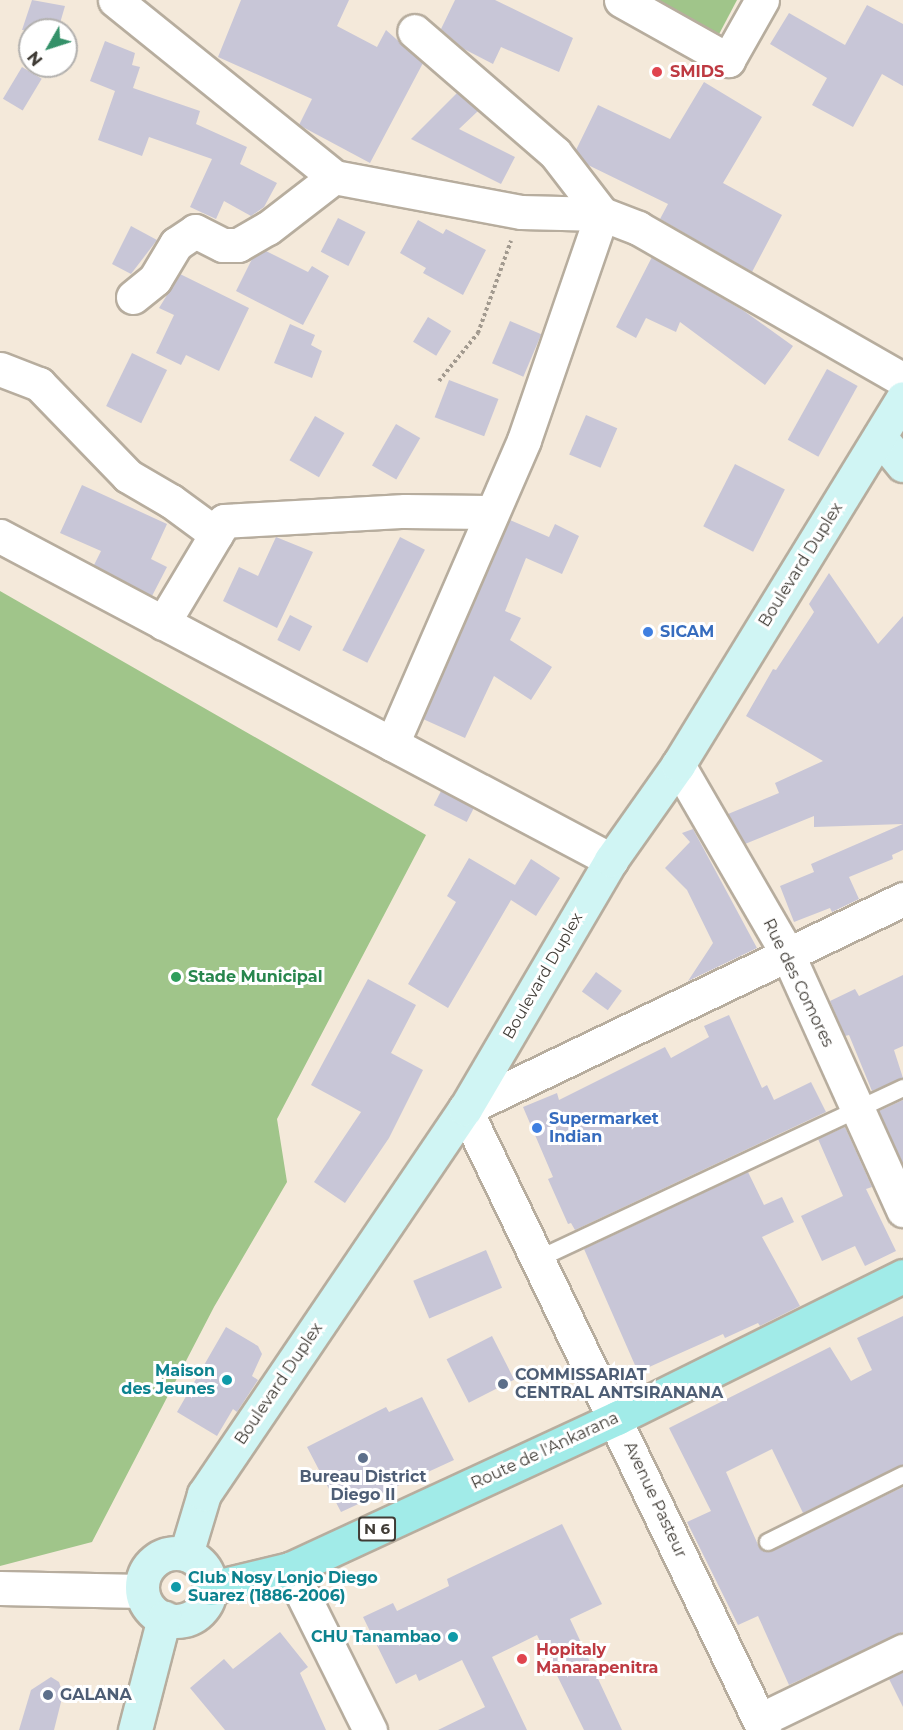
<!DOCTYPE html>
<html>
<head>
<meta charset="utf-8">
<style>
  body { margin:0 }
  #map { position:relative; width:903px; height:1730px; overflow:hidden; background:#f4e9da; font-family:Montserrat,sans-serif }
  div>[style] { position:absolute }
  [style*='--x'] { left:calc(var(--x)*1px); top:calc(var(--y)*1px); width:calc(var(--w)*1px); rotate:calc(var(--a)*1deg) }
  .green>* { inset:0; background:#a0c58a }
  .building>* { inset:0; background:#c8c6d7; transform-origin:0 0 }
  .path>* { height:4px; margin-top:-2px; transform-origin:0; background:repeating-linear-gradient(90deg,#a29a8f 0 3px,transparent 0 6px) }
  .roads { filter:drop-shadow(2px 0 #b7ad9e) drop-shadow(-2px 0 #b7ad9e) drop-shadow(0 2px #b7ad9e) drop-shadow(0 -2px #b7ad9e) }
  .lane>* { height:16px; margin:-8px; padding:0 8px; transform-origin:8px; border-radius:8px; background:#fff }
  .street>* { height:33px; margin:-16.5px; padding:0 16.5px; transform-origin:16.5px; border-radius:16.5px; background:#fff }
  .secondary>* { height:33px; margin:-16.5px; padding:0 16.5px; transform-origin:16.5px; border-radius:16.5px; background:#d0f5f4 }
  .secondary>.ring { margin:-16.5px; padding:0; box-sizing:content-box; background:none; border:33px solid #d0f5f4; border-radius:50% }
  .primary>* { height:33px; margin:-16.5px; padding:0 16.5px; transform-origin:16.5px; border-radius:16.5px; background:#a1ebe8 }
  .dots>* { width:16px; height:16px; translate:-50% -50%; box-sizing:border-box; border:3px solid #fff; border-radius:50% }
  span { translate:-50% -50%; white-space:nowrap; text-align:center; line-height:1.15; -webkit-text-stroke:6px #fff; paint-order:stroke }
  .shield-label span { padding:2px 4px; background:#fff; border:2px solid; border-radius:4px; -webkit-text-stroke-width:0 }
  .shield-label { font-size:15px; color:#403c36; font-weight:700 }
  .health-label { font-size:16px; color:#be3a42; font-weight:700 }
  .left { translate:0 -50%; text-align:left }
  .street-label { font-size:16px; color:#403c36 }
  .shop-label { font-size:16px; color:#366cbe; font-weight:700 }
  .leisure-label { font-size:16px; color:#27864d; font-weight:700 }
  .culture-label { font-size:16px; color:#0d838f; font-weight:700 }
  .right { translate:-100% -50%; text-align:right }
  .service-label { font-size:16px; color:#4e5e75; font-weight:700 }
  .north { position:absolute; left:18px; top:18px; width:60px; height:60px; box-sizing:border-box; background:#fff; border:2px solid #b3b1af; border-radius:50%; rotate:231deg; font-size:16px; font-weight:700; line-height:24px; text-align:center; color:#403c36 }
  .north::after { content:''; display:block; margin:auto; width:21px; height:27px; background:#349169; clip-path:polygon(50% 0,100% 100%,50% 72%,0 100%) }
</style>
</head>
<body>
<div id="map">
  <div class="green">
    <i style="clip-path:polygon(651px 0,737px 0,717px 38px)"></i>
    <i style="clip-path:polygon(0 591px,426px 835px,277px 1119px,287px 1182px,214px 1307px,92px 1542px,0 1566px)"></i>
  </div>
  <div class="building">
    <i style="clip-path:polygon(32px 0,65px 6px,58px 30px,22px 30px)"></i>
    <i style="clip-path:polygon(241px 0,349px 0,337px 26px,377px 47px,386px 30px,423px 63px,370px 163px,299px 125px,312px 99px,218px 57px)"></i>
    <i style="clip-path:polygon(455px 0,495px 0,573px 38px,559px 72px,501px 47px,493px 64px,464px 49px,441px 29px)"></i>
    <i style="clip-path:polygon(867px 5px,903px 24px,903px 86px,882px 74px,853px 127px,812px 105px,827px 78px,770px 44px,789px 13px,845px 45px)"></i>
    <i style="clip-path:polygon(105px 41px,135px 53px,132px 65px,140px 67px,133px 88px,200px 111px,196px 124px,247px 147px,240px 164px,277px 183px,264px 207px,251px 216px,224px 201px,216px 219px,190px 207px,212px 159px,149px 137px,142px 156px,98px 140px,115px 91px,90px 81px)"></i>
    <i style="left:22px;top:67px;width:23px;height:37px;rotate:31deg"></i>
    <i style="clip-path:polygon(704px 82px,762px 117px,723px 183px,782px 215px,752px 272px,660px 219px,668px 204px,588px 165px,576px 150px,598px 105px,670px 139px)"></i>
    <i style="clip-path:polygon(457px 93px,478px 111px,459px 129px,515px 157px,501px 184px,411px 139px)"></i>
    <i style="left:338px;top:218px;width:31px;height:38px;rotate:27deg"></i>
    <i style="clip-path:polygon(418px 220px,443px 234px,446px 229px,486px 250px,463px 295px,423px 273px,426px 268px,400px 253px)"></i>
    <i style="clip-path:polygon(131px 226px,157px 240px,131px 274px,112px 264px)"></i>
    <i style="clip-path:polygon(266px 251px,308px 272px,312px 266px,329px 276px,303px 325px,236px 291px,252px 259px)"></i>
    <i style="clip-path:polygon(652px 257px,744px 311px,793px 346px,765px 385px,680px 322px,676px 332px,646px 318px,636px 338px,616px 327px)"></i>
    <i style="clip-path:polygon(180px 274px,249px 308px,219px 371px,186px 355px,181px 365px,156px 353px,174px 315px,159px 308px)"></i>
    <i style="left:428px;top:317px;width:27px;height:29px;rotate:31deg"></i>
    <i style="left:510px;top:321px;width:34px;height:46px;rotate:23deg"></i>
    <i style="clip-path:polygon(290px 324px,315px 335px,311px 345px,322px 351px,312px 378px,274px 363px)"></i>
    <i style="left:132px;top:353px;width:39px;height:59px;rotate:26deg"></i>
    <i style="left:827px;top:369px;width:35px;height:81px;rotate:29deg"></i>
    <i style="left:449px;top:380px;width:53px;height:40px;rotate:21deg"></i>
    <i style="left:586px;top:415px;width:34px;height:43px;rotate:23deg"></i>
    <i style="left:315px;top:416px;width:34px;height:51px;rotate:30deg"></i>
    <i style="left:396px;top:424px;width:28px;height:48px;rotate:30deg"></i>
    <i style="left:735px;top:464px;width:56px;height:70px;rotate:27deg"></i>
    <i style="clip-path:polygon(82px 485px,167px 524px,151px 559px,167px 567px,152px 596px,94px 565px,101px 551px,60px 533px)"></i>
    <i style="clip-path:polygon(510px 520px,549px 537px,555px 524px,579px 536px,562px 574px,526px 558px,505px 611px,521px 618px,510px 640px,552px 667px,531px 700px,494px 676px,465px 738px,423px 719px)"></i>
    <i style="clip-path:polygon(276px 537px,313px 552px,277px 628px,223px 601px,239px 567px,258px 576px)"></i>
    <i style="left:400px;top:537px;width:28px;height:127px;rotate:27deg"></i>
    <i style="clip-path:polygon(829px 573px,878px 644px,903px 616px,903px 824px,814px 827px,814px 816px,745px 844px,728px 814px,779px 793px,775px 783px,823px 761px,746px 716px,773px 669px,776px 670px,814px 612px,809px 604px)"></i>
    <i style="left:290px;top:615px;width:25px;height:28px;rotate:27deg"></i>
    <i style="left:441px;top:791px;width:37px;height:16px;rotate:27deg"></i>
    <i style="clip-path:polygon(903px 824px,903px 850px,892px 855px,893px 859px,849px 877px,859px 899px,832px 912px,830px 908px,794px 922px,780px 886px,814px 872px,811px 864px)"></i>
    <i style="clip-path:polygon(693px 829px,757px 948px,688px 981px,713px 943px,687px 890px,665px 868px,690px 842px,682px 833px)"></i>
    <i style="clip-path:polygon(469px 858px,515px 885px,531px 859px,560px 878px,536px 916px,511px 900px,448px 1008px,408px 984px,456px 902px,447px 896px)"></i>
    <i style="left:596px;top:972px;width:32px;height:24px;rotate:36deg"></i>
    <i style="clip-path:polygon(903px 975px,903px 1046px,894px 1050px,903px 1078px,872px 1091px,849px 1035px,845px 1036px,830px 1001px,855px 989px,859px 996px)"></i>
    <i style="clip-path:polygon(368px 979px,416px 1005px,391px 1053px,423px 1070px,389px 1138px,345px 1203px,314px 1182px,361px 1112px,311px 1085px)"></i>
    <i style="clip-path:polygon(729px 1015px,762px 1088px,767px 1085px,774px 1100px,811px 1082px,826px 1112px,575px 1230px,571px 1223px,568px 1224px,548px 1179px,553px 1177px,523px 1107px,557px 1093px,559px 1100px,665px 1047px,671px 1058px,709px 1037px,704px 1026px)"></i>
    <i style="clip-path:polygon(903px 1100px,903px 1164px,879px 1111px)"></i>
    <i style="clip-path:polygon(845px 1127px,872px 1187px,866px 1189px,896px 1251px,865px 1266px,855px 1246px,822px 1261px,801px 1216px,843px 1196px,818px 1139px)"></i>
    <i style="clip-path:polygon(748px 1172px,764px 1205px,782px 1197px,794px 1222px,762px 1237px,800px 1306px,760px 1326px,758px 1323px,725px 1338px,723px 1334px,638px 1372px,584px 1249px)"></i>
    <i style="left:486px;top:1250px;width:41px;height:79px;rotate:67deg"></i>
    <i style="clip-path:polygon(903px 1316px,903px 1465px,803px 1513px,772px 1449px,726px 1472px,759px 1547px,767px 1552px,903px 1487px,903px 1632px,789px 1685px,758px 1616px,738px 1625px,687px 1522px,711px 1511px,669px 1428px,830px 1347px,851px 1381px,872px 1370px,857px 1338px)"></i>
    <i style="clip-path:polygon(226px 1327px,258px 1346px,262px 1354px,252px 1376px,258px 1380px,237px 1412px,233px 1409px,217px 1436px,177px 1412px)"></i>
    <i style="left:492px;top:1336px;width:49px;height:51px;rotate:63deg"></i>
    <i style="clip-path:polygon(422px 1397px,454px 1460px,341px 1512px,307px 1447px,386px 1407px,389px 1412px)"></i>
    <i style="clip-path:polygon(562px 1524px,602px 1604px,570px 1619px,622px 1730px,584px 1730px,537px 1635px,492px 1657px,527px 1730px,438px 1730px,485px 1707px,462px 1660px,419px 1681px,416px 1674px,396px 1684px,363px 1617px,393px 1603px,397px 1611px,449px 1586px,447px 1579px)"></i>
    <i style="clip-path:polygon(280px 1632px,308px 1667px,300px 1673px,326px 1730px,225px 1730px,190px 1688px,224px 1659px,233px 1669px)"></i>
    <i style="clip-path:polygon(903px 1672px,903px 1707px,889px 1679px)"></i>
    <i style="clip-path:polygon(51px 1677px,59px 1682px,63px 1694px,54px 1730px,19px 1730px,31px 1690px)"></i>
  </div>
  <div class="path">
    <i style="--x:439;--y:381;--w:62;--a:-50.9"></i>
    <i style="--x:478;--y:333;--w:98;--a:-70.3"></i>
  </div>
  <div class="roads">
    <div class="lane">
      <i style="--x:538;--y:1259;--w:403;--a:-25.1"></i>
      <i style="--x:768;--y:1542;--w:151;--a:-26.4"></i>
    </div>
    <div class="street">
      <i style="--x:115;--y:0;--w:282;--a:38.9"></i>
      <i style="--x:334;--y:177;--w:190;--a:10.6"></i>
      <i style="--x:521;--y:212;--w:81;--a:1.4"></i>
      <i style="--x:602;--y:214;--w:39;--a:21"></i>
      <i style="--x:638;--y:228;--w:305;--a:29.8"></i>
      <i style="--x:621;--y:0;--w:123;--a:29.3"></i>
      <i style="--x:728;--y:60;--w:69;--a:-60.5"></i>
      <i style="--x:133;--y:297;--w:28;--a:-39"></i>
      <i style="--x:155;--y:279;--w:41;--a:-59"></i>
      <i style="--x:176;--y:244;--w:23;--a:-34"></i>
      <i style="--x:195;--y:231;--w:31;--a:27"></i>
      <i style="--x:223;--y:245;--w:15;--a:0"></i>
      <i style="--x:238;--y:245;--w:34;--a:-30"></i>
      <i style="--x:268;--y:228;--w:83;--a:-37.7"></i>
      <i style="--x:0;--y:369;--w:42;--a:21"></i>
      <i style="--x:39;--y:384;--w:128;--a:45.9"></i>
      <i style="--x:128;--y:476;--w:50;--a:30.2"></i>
      <i style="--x:171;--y:501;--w:56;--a:36.3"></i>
      <i style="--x:0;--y:536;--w:692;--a:27.94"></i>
      <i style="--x:163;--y:623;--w:119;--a:-59.1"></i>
      <i style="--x:224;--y:521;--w:181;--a:-3.2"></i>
      <i style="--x:405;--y:511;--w:87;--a:0.7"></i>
      <i style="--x:392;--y:744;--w:331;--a:-66.5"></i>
      <i style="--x:524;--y:440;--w:239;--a:-71"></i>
      <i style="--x:602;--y:214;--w:77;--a:-127.6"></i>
      <i style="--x:555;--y:153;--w:186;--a:-139.1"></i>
      <i style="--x:678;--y:765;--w:220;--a:59.9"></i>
      <i style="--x:788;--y:955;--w:280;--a:65.7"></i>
      <i style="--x:290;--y:1569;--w:180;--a:63.6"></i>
      <i style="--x:0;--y:1588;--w:142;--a:1.2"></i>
      <i style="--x:760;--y:1720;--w:159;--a:-25.8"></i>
      <i style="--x:764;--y:1730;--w:689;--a:-115.71"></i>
      <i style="--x:465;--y:1109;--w:486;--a:-25.6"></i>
    </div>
    <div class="secondary">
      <i style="--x:880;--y:437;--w:36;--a:51"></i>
      <i class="ring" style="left:142px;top:1553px;width:35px;height:35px"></i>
      <i style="--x:186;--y:1554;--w:63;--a:-73.3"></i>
      <i style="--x:204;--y:1494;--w:465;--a:-55.9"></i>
      <i style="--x:465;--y:1109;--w:289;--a:-59.6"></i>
      <i style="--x:611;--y:860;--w:116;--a:-54.8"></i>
      <i style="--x:678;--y:765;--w:430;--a:-58.5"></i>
      <i style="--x:135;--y:1730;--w:116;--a:-75.5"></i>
    </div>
    <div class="primary">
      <i style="--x:211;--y:1588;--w:81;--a:-13.5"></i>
      <i style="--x:290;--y:1569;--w:360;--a:-24.8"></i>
      <i style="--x:617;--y:1418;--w:319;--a:-26.4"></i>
    </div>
  </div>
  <div class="dots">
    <i style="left:657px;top:72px;background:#e0444e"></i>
    <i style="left:648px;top:632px;background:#3f7fe0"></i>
    <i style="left:176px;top:977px;background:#2e9e5b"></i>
    <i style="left:537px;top:1128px;background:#3f7fe0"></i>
    <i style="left:227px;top:1380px;background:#0f9aa8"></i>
    <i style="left:503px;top:1384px;background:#5c6f8a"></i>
    <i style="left:363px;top:1458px;background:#5c6f8a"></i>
    <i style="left:176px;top:1587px;background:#0f9aa8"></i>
    <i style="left:453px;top:1637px;background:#0f9aa8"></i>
    <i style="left:522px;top:1659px;background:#e0444e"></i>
    <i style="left:48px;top:1695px;background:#5c6f8a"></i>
  </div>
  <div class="shield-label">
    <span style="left:377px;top:1529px">N 6</span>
  </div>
  <div class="health-label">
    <span class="left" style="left:670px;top:72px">SMIDS</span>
    <span class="left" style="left:536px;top:1659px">Hopitaly<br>Manarapenitra</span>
  </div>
  <div class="street-label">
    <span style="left:801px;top:565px;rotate:-58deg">Boulevard Duplex</span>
    <span style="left:543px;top:976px;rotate:-60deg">Boulevard Duplex</span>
    <span style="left:798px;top:983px;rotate:64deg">Rue des Comores</span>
    <span style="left:279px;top:1384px;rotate:-56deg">Boulevard Duplex</span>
    <span style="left:545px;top:1451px;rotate:-25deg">Route de l'Ankarana</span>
    <span style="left:655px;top:1500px;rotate:65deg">Avenue Pasteur</span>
  </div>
  <div class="shop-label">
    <span class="left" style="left:660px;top:632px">SICAM</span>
    <span class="left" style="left:549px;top:1128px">Supermarket<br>Indian</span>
  </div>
  <div class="leisure-label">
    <span class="left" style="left:188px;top:977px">Stade Municipal</span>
  </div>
  <div class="culture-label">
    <span class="right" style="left:215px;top:1380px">Maison<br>des Jeunes</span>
    <span class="left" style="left:188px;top:1587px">Club Nosy Lonjo Diego<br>Suarez (1886-2006)</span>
    <span class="right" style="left:441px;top:1637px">CHU Tanambao</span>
  </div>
  <div class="service-label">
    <span class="left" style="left:515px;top:1384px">COMMISSARIAT<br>CENTRAL ANTSIRANANA</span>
    <span style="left:363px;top:1486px">Bureau District<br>Diego II</span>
    <span class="left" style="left:60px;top:1695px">GALANA</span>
  </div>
  <div class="north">N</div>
</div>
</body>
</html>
